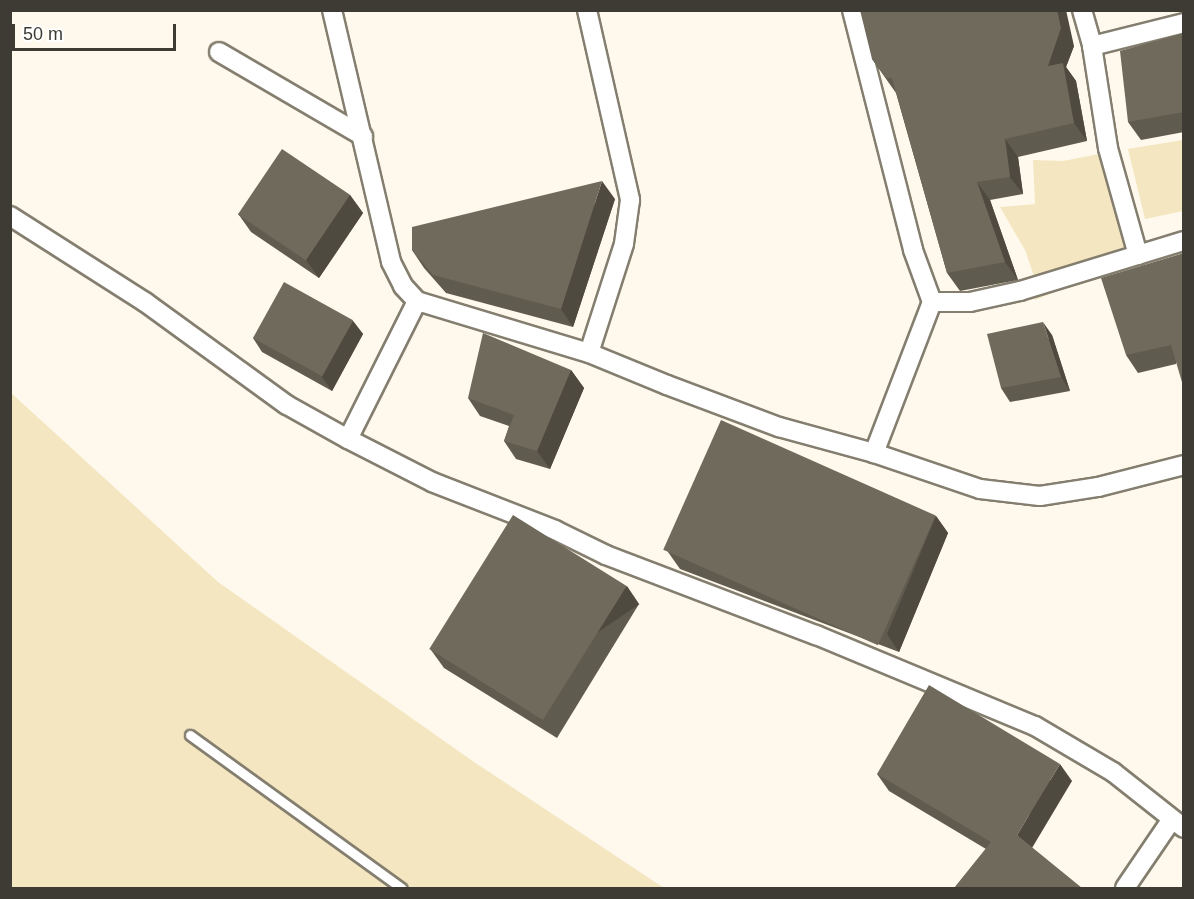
<!DOCTYPE html>
<html>
<head>
<meta charset="utf-8">
<style>
  body { margin:0 }
  #map { position:relative; width:1194px; height:899px; overflow:hidden; background:#fef9ec; font-family:Helvetica,sans-serif }
  div>[style] { position:absolute }
  [style*='--x'] { left:calc(var(--x)*1px); top:calc(var(--y)*1px); width:calc(var(--w)*1px); rotate:calc(var(--a)*1deg) }
  .green>* { inset:0; background:#f4e6c0 }
  .roads { filter:drop-shadow(2px 0 #847e6f) drop-shadow(-2px 0 #847e6f) drop-shadow(0 2px #847e6f) drop-shadow(0 -2px #847e6f) }
  .service>* { height:9px; margin:-4.5px; padding:0 4.5px; transform-origin:4.5px; border-radius:4.5px; background:#fff }
  .minor>* { height:18px; margin:-9px; padding:0 9px; transform-origin:9px; border-radius:9px; background:#fff }
  .wall>* { inset:0; background:#5f5b4e }
  .shaded-wall>* { inset:0; background:#4e4a40; transform-origin:0 0 }
  .building>* { inset:0; background:#6f6a5b; transform-origin:0 0 }
  span { translate:-50% -50%; white-space:nowrap; text-align:center; line-height:1.15; -webkit-text-stroke:6px #fff; paint-order:stroke }
  .frame { position:absolute; inset:0; border:12px solid #3d3b34; pointer-events:none }
  .scale { position:absolute; left:12px; top:24px; width:164px; height:27px; box-sizing:border-box; border:3px solid #3d3b34; border-top:0; padding-left:8px; font-size:18px; line-height:21px; white-space:nowrap; color:#3d3b34; -webkit-text-stroke:4px #fff; paint-order:stroke }
</style>
</head>
<body>
<div id="map">
  <div class="green">
    <i style="clip-path:polygon(1183px 140px,1183px 211px,1145px 219px,1128px 149px)"></i>
    <i style="clip-path:polygon(1099px 154px,1132px 259px,1035px 300px,1033px 273px,1025px 250px,1000px 207px,1035px 204px,1033px 160px,1063px 161px)"></i>
    <i style="clip-path:polygon(10px 392px,218px 582px,474px 762px,664px 888px,11px 888px)"></i>
  </div>
  <div class="roads">
    <div class="service">
      <i style="--x:190;--y:735;--w:261;--a:35.9"></i>
    </div>
    <div class="minor">
      <i style="--x:332;--y:10;--w:259;--a:76.8"></i>
      <i style="--x:391;--y:262;--w:27;--a:63"></i>
      <i style="--x:403;--y:286;--w:21;--a:47"></i>
      <i style="--x:417;--y:301;--w:180;--a:16.8"></i>
      <i style="--x:589;--y:353;--w:84;--a:22.3"></i>
      <i style="--x:667;--y:385;--w:120;--a:20.6"></i>
      <i style="--x:779;--y:427;--w:98;--a:15.3"></i>
      <i style="--x:874;--y:453;--w:112;--a:18.8"></i>
      <i style="--x:980;--y:489;--w:60;--a:6.7"></i>
      <i style="--x:1040;--y:496;--w:59;--a:-8.8"></i>
      <i style="--x:1098;--y:487;--w:89;--a:-14.3"></i>
      <i style="--x:587;--y:10;--w:195;--a:77.2"></i>
      <i style="--x:630;--y:200;--w:44;--a:97.8"></i>
      <i style="--x:624;--y:244;--w:114;--a:107.8"></i>
      <i style="--x:852;--y:10;--w:248;--a:75.7"></i>
      <i style="--x:913;--y:250;--w:55;--a:69.9"></i>
      <i style="--x:932;--y:302;--w:162;--a:111"></i>
      <i style="--x:1082;--y:10;--w:37;--a:74"></i>
      <i style="--x:219;--y:52;--w:167;--a:30.3"></i>
      <i style="--x:10;--y:216;--w:160;--a:32.5"></i>
      <i style="--x:145;--y:302;--w:175;--a:36"></i>
      <i style="--x:287;--y:405;--w:70;--a:29.1"></i>
      <i style="--x:348;--y:439;--w:94;--a:27.1"></i>
      <i style="--x:432;--y:482;--w:132;--a:21.3"></i>
      <i style="--x:555;--y:530;--w:57;--a:26.1"></i>
      <i style="--x:606;--y:555;--w:225;--a:20.9"></i>
      <i style="--x:816;--y:635;--w:237;--a:22.6"></i>
      <i style="--x:1035;--y:726;--w:91;--a:30.5"></i>
      <i style="--x:1113;--y:772;--w:90;--a:38.3"></i>
      <i style="--x:1138;--y:255;--w:111;--a:-105.7"></i>
      <i style="--x:1108;--y:148;--w:103;--a:-98.9"></i>
      <i style="--x:1092;--y:46;--w:95;--a:-14"></i>
      <i style="--x:932;--y:302;--w:38;--a:0"></i>
      <i style="--x:970;--y:302;--w:51;--a:-12.4"></i>
      <i style="--x:1020;--y:291;--w:171;--a:-17"></i>
      <i style="--x:348;--y:439;--w:154;--a:-63.4"></i>
      <i style="--x:1125;--y:888;--w:83;--a:-55.7"></i>
    </div>
  </div>
  <div class="wall">
    <i style="clip-path:polygon(1184px 33px,1184px 132px,1141px 140px,1128px 122px)"></i>
    <i style="clip-path:polygon(1074px 46px,1066px 67px,1076px 81px,1087px 141px,1018px 157px,1023px 194px,990px 200px,1018px 280px,960px 291px,947px 273px,896px 93px,872px 59px)"></i>
    <i style="clip-path:polygon(350px 195px,363px 213px,319px 278px,251px 232px,239px 215px)"></i>
    <i style="clip-path:polygon(615px 199px,573px 327px,446px 293px,424px 268px,412px 250px)"></i>
    <i style="clip-path:polygon(1184px 253px,1176px 364px,1138px 373px,1126px 355px)"></i>
    <i style="clip-path:polygon(353px 321px,363px 334px,332px 391px,262px 352px,253px 338px)"></i>
    <i style="clip-path:polygon(1052px 335px,1070px 391px,1010px 402px,1001px 388px)"></i>
    <i style="clip-path:polygon(571px 370px,584px 388px,550px 469px,516px 459px,504px 441px,509px 426px,480px 416px,468px 398px)"></i>
    <i style="clip-path:polygon(936px 516px,948px 533px,899px 652px,680px 569px,668px 552px)"></i>
    <i style="clip-path:polygon(639px 604px,557px 738px,444px 668px,431px 650px)"></i>
    <i style="clip-path:polygon(877px 774px,1072px 781px,986px 849px,889px 791px)"></i>
  </div>
  <div class="shaded-wall">
    <i style="clip-path:polygon(1057px 10px,1066px 10px,1074px 46px,1066px 67px,1076px 81px,1087px 141px,1074px 123px,1048px 66px)"></i>
    <i style="clip-path:polygon(1005px 139px,1018px 157px,1023px 194px,1010px 177px)"></i>
    <i style="clip-path:polygon(602px 181px,615px 199px,573px 327px,561px 309px)"></i>
    <i style="clip-path:polygon(977px 182px,990px 200px,1018px 280px,1005px 262px)"></i>
    <i style="clip-path:polygon(350px 195px,363px 213px,319px 278px,306px 260px)"></i>
    <i style="clip-path:polygon(353px 321px,363px 334px,332px 391px,322px 377px)"></i>
    <i style="clip-path:polygon(1043px 322px,1052px 335px,1070px 391px,1061px 377px)"></i>
    <i style="clip-path:polygon(571px 370px,584px 388px,550px 469px,537px 451px)"></i>
    <i style="clip-path:polygon(936px 516px,948px 533px,899px 652px,887px 634px)"></i>
    <i style="left:627px;top:586px;width:22px;height:157px;rotate:56deg"></i>
    <i style="clip-path:polygon(1060px 764px,1072px 781px,1029px 853px,1017px 835px)"></i>
  </div>
  <div class="building">
    <i style="clip-path:polygon(860px 10px,1057px 10px,1061px 28px,1048px 66px,1063px 63px,1074px 123px,1005px 139px,1010px 177px,977px 182px,1005px 262px,947px 273px,892px 78px,886px 78px,872px 59px)"></i>
    <i style="clip-path:polygon(1184px 33px,1184px 112px,1128px 122px,1120px 51px)"></i>
    <i style="left:282px;top:149px;width:82px;height:79px;rotate:34deg"></i>
    <i style="clip-path:polygon(602px 181px,561px 309px,433px 275px,412px 250px,412px 227px)"></i>
    <i style="clip-path:polygon(1184px 253px,1184px 389px,1171px 345px,1126px 355px,1101px 278px)"></i>
    <i style="left:284px;top:282px;width:79px;height:64px;rotate:29deg"></i>
    <i style="clip-path:polygon(1043px 322px,1061px 377px,1001px 388px,987px 334px)"></i>
    <i style="clip-path:polygon(483px 333px,571px 370px,537px 451px,504px 441px,514px 415px,468px 398px)"></i>
    <i style="left:721px;top:420px;width:235px;height:142px;rotate:24deg"></i>
    <i style="left:513px;top:515px;width:134px;height:158px;rotate:32deg"></i>
    <i style="clip-path:polygon(929px 685px,1060px 764px,1017px 835px,1082px 888px,954px 888px,991px 842px,877px 774px)"></i>
  </div>
  <div class="frame"></div>
  <div class="scale">50 m</div>
</div>
</body>
</html>
